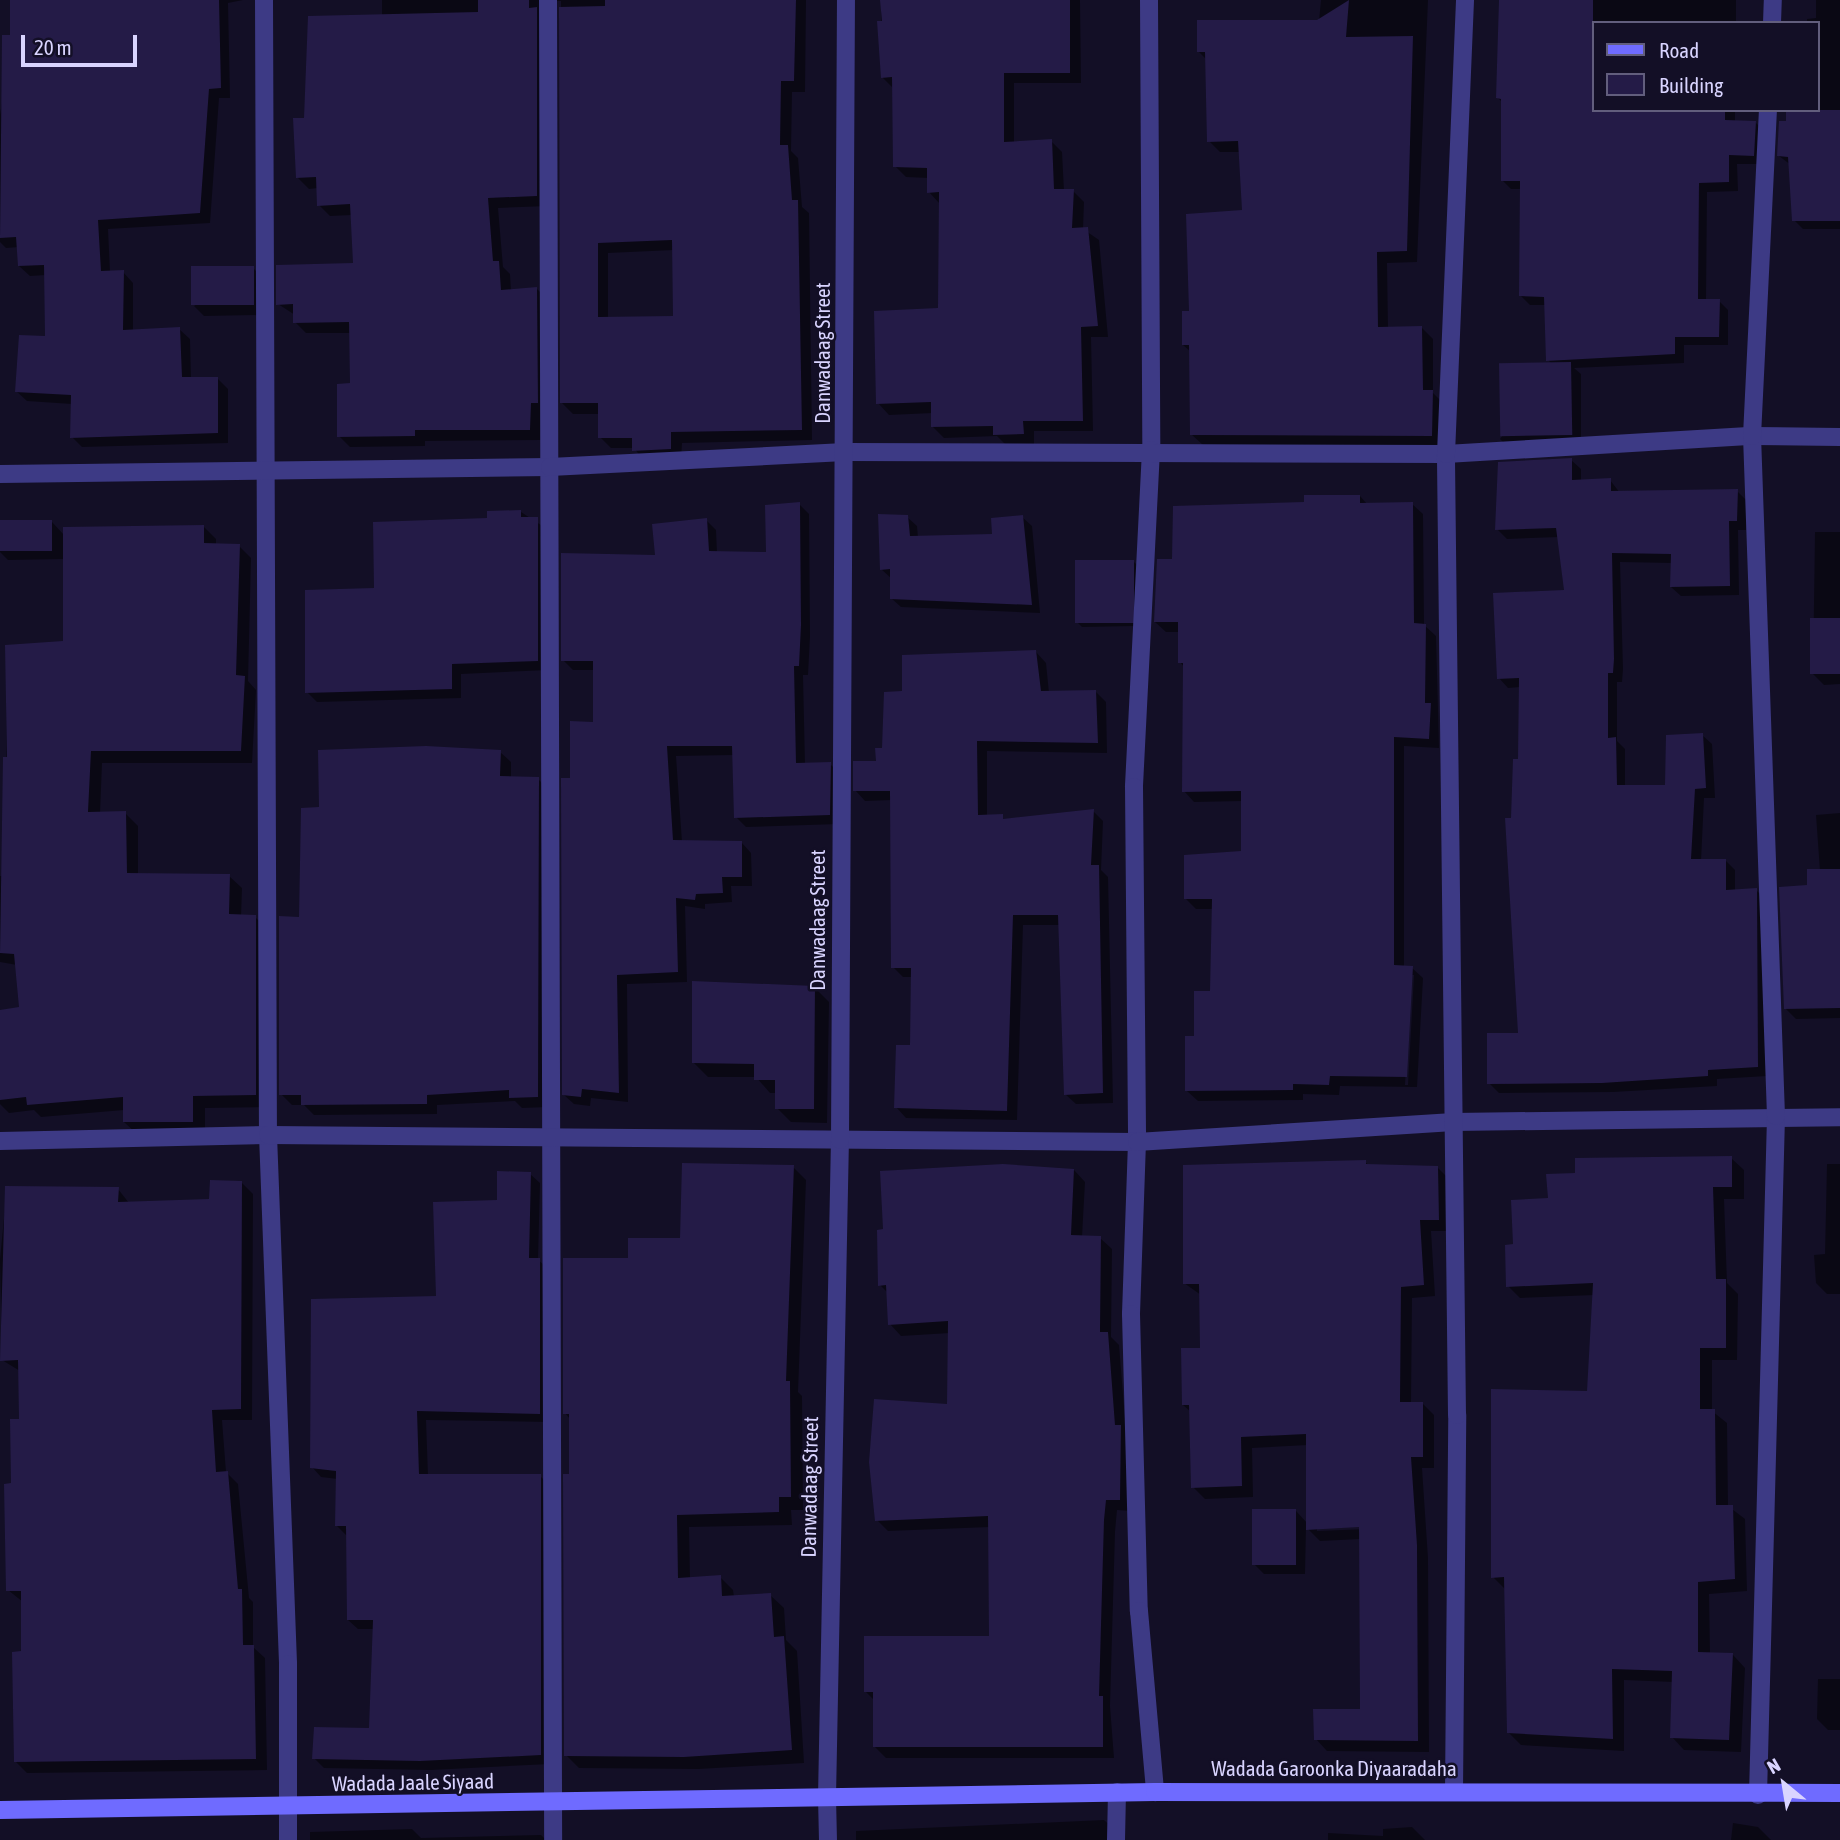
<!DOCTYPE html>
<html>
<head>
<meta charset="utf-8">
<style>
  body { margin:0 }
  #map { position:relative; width:1840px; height:1840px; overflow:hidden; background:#130f26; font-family:"Asap Condensed",sans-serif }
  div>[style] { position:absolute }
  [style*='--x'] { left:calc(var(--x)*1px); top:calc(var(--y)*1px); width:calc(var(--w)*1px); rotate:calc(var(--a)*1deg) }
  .shadow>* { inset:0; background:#0007 }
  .building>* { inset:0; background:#241b47; transform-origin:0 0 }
  .service>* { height:18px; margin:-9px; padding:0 9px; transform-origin:9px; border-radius:9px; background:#3d3a85 }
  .minor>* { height:18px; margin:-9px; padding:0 9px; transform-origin:9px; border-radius:9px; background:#3d3a85 }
  .tertiary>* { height:18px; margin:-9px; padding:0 9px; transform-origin:9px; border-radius:9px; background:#3d3a85 }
  .secondary>* { height:18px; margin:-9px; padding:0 9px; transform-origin:9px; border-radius:9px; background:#6f6bff }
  span { translate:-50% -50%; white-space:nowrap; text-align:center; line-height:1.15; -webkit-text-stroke:5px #130f26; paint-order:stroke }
  .street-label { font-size:21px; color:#d9d4ff }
  .legend { position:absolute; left:1592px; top:21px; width:228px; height:91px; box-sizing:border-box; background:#130f26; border:2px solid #625e7d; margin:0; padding:9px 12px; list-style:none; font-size:21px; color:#d9d4ff }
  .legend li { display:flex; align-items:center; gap:14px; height:35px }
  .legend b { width:35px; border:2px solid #625e7d }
  .north { position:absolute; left:1749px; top:1749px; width:70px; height:70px; -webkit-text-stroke:5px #130f26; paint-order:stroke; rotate:330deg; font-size:19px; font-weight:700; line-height:28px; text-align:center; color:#d9d4ff }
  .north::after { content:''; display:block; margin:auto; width:24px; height:32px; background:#d9d4ff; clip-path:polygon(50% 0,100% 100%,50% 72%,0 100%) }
  .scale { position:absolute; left:21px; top:35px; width:116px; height:32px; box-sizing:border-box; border:4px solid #d9d4ff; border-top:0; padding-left:9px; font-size:21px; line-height:24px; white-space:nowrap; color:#d9d4ff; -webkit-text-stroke:5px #130f26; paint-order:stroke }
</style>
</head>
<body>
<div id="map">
  <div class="shadow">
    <i style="clip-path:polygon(12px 0,243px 0,228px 3px,230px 98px,219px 98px,210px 223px,108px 229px,110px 272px,123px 272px,133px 283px,133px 331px,179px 329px,190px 339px,191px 379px,218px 379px,228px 389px,228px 443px,82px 447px,72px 437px,72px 404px,27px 401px,16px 391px,46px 338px,46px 275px,30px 276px,19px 266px,19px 247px,6px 248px,0 242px,0 115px,12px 37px)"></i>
    <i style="clip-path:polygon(evenodd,382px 0,806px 0,805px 92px,792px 92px,791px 151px,798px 158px,802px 207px,809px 213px,812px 440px,682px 443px,681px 460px,645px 462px,634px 448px,611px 448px,600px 437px,600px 414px,573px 414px,562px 403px,561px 1px,553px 1px,548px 206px,498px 208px,503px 267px,510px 274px,511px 291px,537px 289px,548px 300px,541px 440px,425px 441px,425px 446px,350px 447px,339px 436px,351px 385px,351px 333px,306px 333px,295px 322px,295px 315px,278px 304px,354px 265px,352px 215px,330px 216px,319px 205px,318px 188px,309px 189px,298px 178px,306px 119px,382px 15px,382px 0,674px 250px,674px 317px,608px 318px,608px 253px,674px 250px)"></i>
    <i style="clip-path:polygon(881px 0,1080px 0,1081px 83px,1014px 83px,1014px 143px,1051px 141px,1062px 152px,1064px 191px,1073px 191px,1084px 202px,1083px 229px,1099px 240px,1108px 337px,1091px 337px,1093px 431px,1034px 431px,1034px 445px,1006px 445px,997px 436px,944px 438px,933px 427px,933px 413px,889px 415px,878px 403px,940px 310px,940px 204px,929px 192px,929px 178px,906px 177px,895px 166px,894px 89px,883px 78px)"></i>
    <i style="clip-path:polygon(1321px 0,1428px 0,1417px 262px,1387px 263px,1388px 329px,1422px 328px,1433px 339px,1433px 393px,1443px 403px,1442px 447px,1203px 445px,1191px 434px,1191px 352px,1183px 345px,1190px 312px,1244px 212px,1240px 152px,1220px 152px,1209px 141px,1207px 60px,1198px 51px,1319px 21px)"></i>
    <i style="clip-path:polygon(1501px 0,1736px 0,1736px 23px,1593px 23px,1593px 110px,1735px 110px,1735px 122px,1755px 122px,1764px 131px,1763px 164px,1737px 164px,1738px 191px,1707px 192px,1706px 301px,1719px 301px,1728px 310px,1728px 345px,1684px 345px,1684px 363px,1574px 368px,1581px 374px,1581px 445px,1510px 449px,1500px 439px,1553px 365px,1548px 360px,1546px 305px,1530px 305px,1521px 296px,1522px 189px,1511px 189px,1502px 180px,1503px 103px,1498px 98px)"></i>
    <i style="clip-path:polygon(1816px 0,1840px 0,1840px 229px,1803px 229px,1794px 220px,1791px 165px,1779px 156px,1817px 110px,1817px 23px,1807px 23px,1807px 19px,1816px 18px)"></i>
    <i style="clip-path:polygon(253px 268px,263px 278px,263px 315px,204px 316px,194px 306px)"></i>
    <i style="clip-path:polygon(1571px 460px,1581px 469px,1581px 481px,1610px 480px,1620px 493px,1737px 491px,1747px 501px,1746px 530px,1738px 530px,1739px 595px,1681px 596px,1671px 587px,1672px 563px,1620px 562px,1623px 669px,1622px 682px,1617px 682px,1617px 741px,1625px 749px,1625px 787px,1666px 787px,1702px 735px,1712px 744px,1715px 798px,1704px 798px,1701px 861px,1725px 860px,1735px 870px,1735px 891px,1756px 890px,1766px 900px,1767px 1076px,1717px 1079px,1717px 1086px,1613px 1092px,1499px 1093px,1489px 1083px,1520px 1035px,1513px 819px,1520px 761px,1520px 687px,1508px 688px,1499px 678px,1566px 591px,1559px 537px,1507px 539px,1497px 529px)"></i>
    <i style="clip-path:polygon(evenodd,1360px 496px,1367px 504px,1412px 504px,1423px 514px,1424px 625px,1436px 636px,1439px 748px,1404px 746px,1404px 967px,1412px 968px,1423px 978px,1417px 1087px,1340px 1086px,1339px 1095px,1303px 1094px,1303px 1100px,1198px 1101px,1187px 1091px,1212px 992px,1213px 909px,1196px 909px,1186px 899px,1243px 853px,1243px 801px,1194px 802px,1184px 791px,1184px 667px,1180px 662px,1179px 632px,1166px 632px,1155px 622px,1174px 561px,1306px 504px,1360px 496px,1411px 975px,1414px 975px,1408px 1085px,1405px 1085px,1411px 975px)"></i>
    <i style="clip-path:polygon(799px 504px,809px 514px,810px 636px,808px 675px,803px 675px,805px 765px,830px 764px,840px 774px,839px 824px,746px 827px,736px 817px,734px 755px,676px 756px,682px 842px,742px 843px,751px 853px,752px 886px,731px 886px,732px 902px,705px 904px,705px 909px,685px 906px,687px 982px,627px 984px,628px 1102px,591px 1098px,590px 1106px,574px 1104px,564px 1095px,572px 780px,595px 723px,595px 670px,573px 670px,563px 660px,657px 557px,706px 520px,716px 530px,717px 553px,768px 554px)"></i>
    <i style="clip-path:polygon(521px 512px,547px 529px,548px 670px,461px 674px,461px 698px,317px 702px,307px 692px,375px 590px,488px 520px)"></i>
    <i style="clip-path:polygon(907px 517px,917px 526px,918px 538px,994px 536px,1022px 517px,1032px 526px,1040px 613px,901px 607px,891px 598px,892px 579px,881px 569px)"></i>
    <i style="clip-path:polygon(0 522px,52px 522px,64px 535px,203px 526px,216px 539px,216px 545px,239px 546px,251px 558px,248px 681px,256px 690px,252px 763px,102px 763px,100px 814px,125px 813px,138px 826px,138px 875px,229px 876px,242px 888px,241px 917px,255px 917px,267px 929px,268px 1107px,205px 1108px,205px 1134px,137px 1134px,124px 1122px,124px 1110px,41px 1117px,34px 1110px,9px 1113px,0 1104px,0 1012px,21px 1009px,17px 965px,0 962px,0 876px,6px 876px,7px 647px,65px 643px,65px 559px,8px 560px,0 552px)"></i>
    <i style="clip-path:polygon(1815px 532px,1840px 532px,1840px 684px,1824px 685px,1813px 674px)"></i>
    <i style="clip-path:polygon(1133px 561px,1138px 566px,1135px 626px,1082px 627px,1077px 622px)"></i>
    <i style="clip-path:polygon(1036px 652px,1046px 663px,1049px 693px,1095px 691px,1106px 702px,1107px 753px,987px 751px,987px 816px,1006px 820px,1093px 811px,1103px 821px,1101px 870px,1108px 877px,1113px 1103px,1076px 1104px,1065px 1094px,1060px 925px,1023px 925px,1017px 1120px,906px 1118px,896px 1107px,911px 1047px,912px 977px,903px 977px,893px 967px,892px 800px,865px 801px,855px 790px,884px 750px,904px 693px)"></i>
    <i style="clip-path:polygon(500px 752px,511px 762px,511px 778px,538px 779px,549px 790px,548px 1107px,522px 1108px,515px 1101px,437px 1105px,437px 1114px,314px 1115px,304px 1105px,292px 1105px,281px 1094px,301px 918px,320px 809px)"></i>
    <i style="clip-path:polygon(1840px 813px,1840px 1018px,1796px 1019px,1785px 1008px,1809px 887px,1820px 871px,1816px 815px)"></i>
    <i style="clip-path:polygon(815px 988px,829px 1002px,827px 1123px,791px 1122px,777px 1108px,777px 1093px,770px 1093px,756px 1077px,708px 1077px,694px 1063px)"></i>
    <i style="clip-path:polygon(1731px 1158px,1744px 1170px,1744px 1199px,1724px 1199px,1727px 1283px,1738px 1294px,1737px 1360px,1712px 1360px,1712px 1411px,1727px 1423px,1728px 1506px,1745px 1519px,1747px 1591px,1709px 1594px,1710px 1654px,1733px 1655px,1745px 1668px,1741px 1752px,1684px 1750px,1672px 1737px,1674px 1682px,1624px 1680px,1624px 1751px,1521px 1745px,1509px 1733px,1506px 1590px,1493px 1577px,1589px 1393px,1595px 1295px,1520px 1298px,1508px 1286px,1515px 1246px,1549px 1200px)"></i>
    <i style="clip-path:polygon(evenodd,1365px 1162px,1370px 1166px,1438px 1168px,1449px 1179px,1450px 1231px,1431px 1231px,1435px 1296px,1412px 1298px,1411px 1403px,1422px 1403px,1434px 1415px,1434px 1468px,1422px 1468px,1428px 1558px,1429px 1752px,1327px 1751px,1316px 1739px,1362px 1711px,1361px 1539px,1320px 1541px,1306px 1527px,1305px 1574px,1264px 1574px,1254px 1564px,1296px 1511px,1308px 1524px,1308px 1445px,1252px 1448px,1253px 1497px,1205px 1499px,1193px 1487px,1191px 1412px,1183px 1405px,1202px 1349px,1201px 1295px,1184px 1283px,1365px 1162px,1368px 1525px,1368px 1529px,1317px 1531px,1317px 1528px,1368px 1525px)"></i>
    <i style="clip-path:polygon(1827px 1164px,1840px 1164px,1840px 1294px,1827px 1294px,1816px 1283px,1814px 1255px,1825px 1254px)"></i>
    <i style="clip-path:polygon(793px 1167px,806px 1180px,798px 1392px,802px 1396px,803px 1510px,791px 1510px,792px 1525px,689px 1527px,690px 1579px,720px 1577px,733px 1590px,734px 1597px,770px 1595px,784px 1608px,786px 1640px,797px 1651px,804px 1763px,698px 1769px,579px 1768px,566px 1755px,570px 1419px,565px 1413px,630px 1259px,682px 1240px)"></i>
    <i style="clip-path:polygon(1074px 1170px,1085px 1182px,1082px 1237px,1100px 1238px,1112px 1249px,1111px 1337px,1119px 1345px,1126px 1432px,1131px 1511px,1117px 1510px,1115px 1532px,1110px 1706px,1114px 1758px,886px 1758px,874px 1746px,875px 1701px,866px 1692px,991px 1638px,990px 1527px,888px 1531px,877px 1520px,949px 1406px,950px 1333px,901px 1336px,890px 1324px,888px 1293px,880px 1285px)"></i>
    <i style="clip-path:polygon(530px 1174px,540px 1183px,538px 1260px,549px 1269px,549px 1422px,426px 1420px,428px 1476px,540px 1476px,550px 1486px,550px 1764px,431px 1770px,324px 1768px,314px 1758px,371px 1730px,374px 1629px,358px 1629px,348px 1620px,347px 1536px,337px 1526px,338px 1479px,321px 1477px,312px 1467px,438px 1298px,498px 1202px)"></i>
    <i style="clip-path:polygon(241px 1182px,253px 1194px,252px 1420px,222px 1420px,226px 1472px,238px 1484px,249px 1598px,253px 1602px,253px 1647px,265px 1658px,267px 1770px,27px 1773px,16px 1762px,23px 1602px,8px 1590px,21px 1421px,20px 1371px,2px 1360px,0 1259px,7px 1188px,118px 1189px,129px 1203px,211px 1200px)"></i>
    <i style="clip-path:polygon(1818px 1679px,1840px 1679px,1840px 1730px,1828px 1730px,1817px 1719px)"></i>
    <i style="clip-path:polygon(1104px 1820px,1117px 1832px,1117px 1840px,856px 1840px,856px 1831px)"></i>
    <i style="clip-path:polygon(1733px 1823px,1758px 1827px,1771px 1840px,1731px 1840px)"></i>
    <i style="clip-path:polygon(1412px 1827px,1425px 1840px,1328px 1840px,1328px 1833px,1383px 1836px,1383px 1829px)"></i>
    <i style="clip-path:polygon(412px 1829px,421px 1838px,541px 1835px,546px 1840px,310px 1840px,310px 1832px)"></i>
  </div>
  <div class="building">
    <i style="clip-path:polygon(10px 0,219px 0,221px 88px,209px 89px,200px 213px,98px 220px,101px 271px,124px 270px,123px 330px,180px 327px,182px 377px,218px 377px,218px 433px,70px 438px,71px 395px,15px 392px,19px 335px,45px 336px,44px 265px,18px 266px,16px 237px,0 238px,2px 35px,10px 35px)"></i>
    <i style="clip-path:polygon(478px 0,529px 0,529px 8px,537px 7px,537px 196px,488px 198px,493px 261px,499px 261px,501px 290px,537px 287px,538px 403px,531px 403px,530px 430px,415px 430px,415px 436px,337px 437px,337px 384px,350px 383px,349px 322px,293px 323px,293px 304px,276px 305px,276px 265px,353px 263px,350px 204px,317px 206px,316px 177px,296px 178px,293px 118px,304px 118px,308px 16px,478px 12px)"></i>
    <i style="clip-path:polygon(evenodd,605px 0,796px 0,794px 81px,781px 81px,780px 145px,788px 145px,792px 200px,798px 200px,802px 430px,671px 432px,671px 449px,632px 451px,632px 438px,598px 438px,598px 403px,560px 403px,559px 7px,605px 6px,605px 0,672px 240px,673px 316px,598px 317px,598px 243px,672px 240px)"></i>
    <i style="clip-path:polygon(880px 0,1070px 0,1070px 73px,1004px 73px,1004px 142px,1052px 139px,1054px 189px,1074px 189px,1072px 228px,1088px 227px,1098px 326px,1081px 327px,1083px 421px,1023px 421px,1024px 434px,993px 435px,993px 426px,931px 427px,931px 402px,876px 404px,874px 311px,938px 308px,939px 192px,927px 193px,927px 168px,893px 167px,892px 77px,881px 78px,877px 21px,882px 21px)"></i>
    <i style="clip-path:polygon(1349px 0,1346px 37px,1413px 36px,1407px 251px,1377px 252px,1378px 327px,1422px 326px,1423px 390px,1433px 390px,1432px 436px,1190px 435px,1189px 345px,1182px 345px,1182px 311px,1189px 311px,1186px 214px,1242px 210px,1238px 141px,1207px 142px,1205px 52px,1197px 52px,1197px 20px,1317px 20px)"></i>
    <i style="clip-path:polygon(1499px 0,1593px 0,1593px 110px,1725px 110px,1725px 120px,1756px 121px,1754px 156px,1729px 155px,1729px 182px,1699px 183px,1698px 299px,1720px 299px,1719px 337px,1675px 337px,1675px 354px,1546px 361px,1544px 297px,1519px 296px,1520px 181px,1501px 181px,1501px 99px,1496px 98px)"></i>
    <i style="clip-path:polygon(1786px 110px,1840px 110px,1840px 221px,1792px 221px,1788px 157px,1777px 156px,1779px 121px,1786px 121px)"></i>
    <i style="left:254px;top:266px;width:39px;height:63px;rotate:90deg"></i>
    <i style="left:1571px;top:362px;width:73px;height:72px;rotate:89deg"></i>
    <i style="clip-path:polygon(1572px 458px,1572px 480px,1611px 478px,1611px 491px,1738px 489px,1737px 521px,1729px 521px,1730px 586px,1670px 587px,1671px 554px,1612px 553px,1614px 659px,1613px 673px,1608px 673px,1608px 738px,1616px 737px,1617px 785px,1665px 785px,1666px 735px,1703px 733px,1706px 788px,1695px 789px,1691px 859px,1726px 859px,1726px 890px,1757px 888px,1758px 1067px,1708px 1070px,1708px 1076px,1602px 1083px,1487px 1084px,1487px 1033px,1518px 1033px,1505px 818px,1511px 818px,1513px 759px,1518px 759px,1519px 678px,1497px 679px,1493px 593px,1564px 590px,1556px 528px,1495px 530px,1498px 462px)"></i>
    <i style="clip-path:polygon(1304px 495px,1360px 495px,1360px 503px,1413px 502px,1414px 623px,1426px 624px,1425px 703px,1431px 703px,1429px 739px,1394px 737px,1394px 965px,1413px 966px,1407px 1077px,1330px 1076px,1329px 1085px,1293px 1084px,1293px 1090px,1185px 1091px,1185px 1036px,1194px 1036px,1194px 991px,1210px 991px,1212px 899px,1184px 899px,1184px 855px,1241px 851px,1241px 791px,1182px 792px,1183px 663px,1178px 663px,1178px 622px,1154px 622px,1157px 559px,1172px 559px,1173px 506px,1304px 502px)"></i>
    <i style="clip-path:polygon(800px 502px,801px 625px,799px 666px,794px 666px,796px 763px,831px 762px,830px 815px,734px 818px,732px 746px,667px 746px,673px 840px,742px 841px,742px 877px,722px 877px,723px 893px,696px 894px,695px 900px,676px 898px,678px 972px,617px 975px,619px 1093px,582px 1089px,581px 1097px,562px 1095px,561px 778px,570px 778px,570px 721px,593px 722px,593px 661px,561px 661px,561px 553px,655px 555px,652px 524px,707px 518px,709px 551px,766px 552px,765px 505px)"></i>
    <i style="clip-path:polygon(521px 510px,521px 517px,538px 517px,538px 661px,452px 664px,452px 689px,305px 693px,305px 590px,374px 588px,373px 522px,487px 518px,487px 511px)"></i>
    <i style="clip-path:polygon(878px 514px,908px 515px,910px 536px,992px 534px,991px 518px,1023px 515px,1032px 605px,890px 599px,890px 569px,880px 570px)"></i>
    <i style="left:0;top:520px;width:52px;height:31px"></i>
    <i style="clip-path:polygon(204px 525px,204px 543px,240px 544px,236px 675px,245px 676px,241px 751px,91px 751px,88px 812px,126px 811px,127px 873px,230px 874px,229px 914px,256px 915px,256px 1095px,193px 1096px,193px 1122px,123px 1122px,123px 1097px,27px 1105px,26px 1097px,0 1100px,0 1010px,19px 1007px,14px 954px,0 953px,3px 757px,7px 757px,5px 645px,63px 641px,63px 527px)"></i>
    <i style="left:1075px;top:560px;width:59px;height:63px"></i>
    <i style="left:1840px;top:618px;width:56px;height:30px;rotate:90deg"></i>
    <i style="clip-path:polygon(1036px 650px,1041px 691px,1096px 690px,1098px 743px,977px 741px,978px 815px,1003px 814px,1003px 819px,1094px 809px,1091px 865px,1099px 865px,1103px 1093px,1064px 1095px,1058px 915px,1013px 915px,1007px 1111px,894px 1108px,896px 1045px,910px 1045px,911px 968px,891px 968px,890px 791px,853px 791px,853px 761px,876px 761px,875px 748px,882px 748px,884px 692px,902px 691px,902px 655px)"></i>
    <i style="clip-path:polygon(426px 746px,501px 750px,500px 776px,539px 777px,538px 1097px,509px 1098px,509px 1090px,427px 1095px,427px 1104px,301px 1105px,301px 1095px,279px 1095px,279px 916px,299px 917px,301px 808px,319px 807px,318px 750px)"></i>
    <i style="clip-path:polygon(1807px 869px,1840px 869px,1840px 1008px,1784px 1009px,1779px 887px,1807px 885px)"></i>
    <i style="clip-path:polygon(692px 981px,815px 986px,814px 1109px,775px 1109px,775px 1080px,754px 1080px,754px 1064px,692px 1063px)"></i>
    <i style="clip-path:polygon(1732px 1156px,1732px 1187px,1713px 1187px,1716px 1279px,1726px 1279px,1726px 1348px,1700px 1348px,1700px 1409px,1715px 1409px,1716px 1505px,1733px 1505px,1735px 1579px,1698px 1582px,1698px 1652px,1733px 1653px,1729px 1740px,1670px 1738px,1672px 1671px,1612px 1669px,1613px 1739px,1507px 1733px,1504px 1577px,1491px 1578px,1491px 1389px,1587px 1391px,1593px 1283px,1506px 1287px,1505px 1245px,1513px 1244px,1511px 1200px,1548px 1198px,1546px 1174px,1575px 1173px,1575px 1158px)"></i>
    <i style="clip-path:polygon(1366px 1160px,1366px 1164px,1438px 1166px,1439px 1220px,1420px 1220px,1424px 1285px,1401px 1287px,1400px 1402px,1423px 1402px,1423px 1457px,1411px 1457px,1417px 1545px,1418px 1741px,1314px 1740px,1313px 1709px,1360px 1709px,1359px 1527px,1306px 1530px,1306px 1434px,1241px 1437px,1242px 1486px,1191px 1488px,1189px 1405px,1182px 1405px,1181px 1348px,1200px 1348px,1199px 1284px,1183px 1284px,1183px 1165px)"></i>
    <i style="clip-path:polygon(682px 1163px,794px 1165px,786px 1381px,790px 1381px,791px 1497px,779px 1497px,779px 1512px,677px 1515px,678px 1578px,721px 1575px,722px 1596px,771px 1593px,774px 1637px,784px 1636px,792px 1750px,684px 1757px,564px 1756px,563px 1474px,569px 1474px,569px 1414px,563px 1414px,563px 1258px,628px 1258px,628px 1238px,680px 1238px)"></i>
    <i style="clip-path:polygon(1003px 1164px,1074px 1169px,1071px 1235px,1101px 1236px,1100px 1332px,1108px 1332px,1115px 1425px,1121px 1425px,1120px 1500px,1106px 1500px,1104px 1520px,1099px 1696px,1103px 1696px,1103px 1747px,873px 1747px,873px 1692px,864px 1692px,864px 1636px,989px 1636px,988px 1516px,875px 1521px,869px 1462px,874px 1399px,947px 1404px,948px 1321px,888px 1325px,886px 1285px,878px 1286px,877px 1230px,883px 1229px,880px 1171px)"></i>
    <i style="clip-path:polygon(497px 1171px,531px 1172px,529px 1258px,540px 1258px,540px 1414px,417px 1411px,419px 1474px,541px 1474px,541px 1755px,420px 1761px,312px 1759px,314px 1727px,369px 1728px,373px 1620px,347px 1620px,346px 1526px,335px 1526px,336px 1471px,310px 1468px,311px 1299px,436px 1296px,433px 1202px,497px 1200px)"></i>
    <i style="clip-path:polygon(210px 1180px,242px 1181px,241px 1409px,212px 1410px,216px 1472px,228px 1471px,238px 1589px,242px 1589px,243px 1645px,254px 1645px,256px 1759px,14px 1762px,12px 1652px,21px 1651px,21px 1591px,6px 1591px,4px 1484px,11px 1483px,10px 1419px,19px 1419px,18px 1360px,0 1361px,5px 1186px,119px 1187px,118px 1202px,209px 1199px)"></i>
    <i style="left:1296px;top:1509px;width:56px;height:44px;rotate:90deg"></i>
  </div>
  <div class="service">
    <i style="--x:1116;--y:1840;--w:48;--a:-88.8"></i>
  </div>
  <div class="minor">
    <i style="--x:264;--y:0;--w:1135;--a:89.8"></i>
    <i style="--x:268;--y:1135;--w:529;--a:87.83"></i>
    <i style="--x:288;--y:1664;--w:176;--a:90"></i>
    <i style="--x:548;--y:0;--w:1840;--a:89.84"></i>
    <i style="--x:1149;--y:0;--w:450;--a:89.7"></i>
    <i style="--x:1151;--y:450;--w:337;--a:92.9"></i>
    <i style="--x:1134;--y:787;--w:355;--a:89.5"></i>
    <i style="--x:1137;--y:1142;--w:172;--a:92"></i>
    <i style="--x:1131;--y:1314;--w:297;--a:88.5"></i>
    <i style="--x:1139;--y:1611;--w:182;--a:84.9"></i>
    <i style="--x:1772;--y:23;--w:23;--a:-88"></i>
    <i style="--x:0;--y:474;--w:550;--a:-0.73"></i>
    <i style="--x:550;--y:467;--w:295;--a:-2.9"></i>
    <i style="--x:845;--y:452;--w:601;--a:0.19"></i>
    <i style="--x:1446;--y:454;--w:307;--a:-3.4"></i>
    <i style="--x:1752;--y:436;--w:88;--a:0.7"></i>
    <i style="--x:0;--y:1141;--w:268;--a:-1.3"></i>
    <i style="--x:268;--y:1135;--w:869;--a:0.46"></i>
    <i style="--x:1137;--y:1142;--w:317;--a:-3.6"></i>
    <i style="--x:1453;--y:1122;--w:387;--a:-0.7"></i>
    <i style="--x:1454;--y:1791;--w:376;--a:-89.5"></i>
    <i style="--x:1457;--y:1415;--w:961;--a:-90.66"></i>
    <i style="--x:1446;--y:454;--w:454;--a:-87.6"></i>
    <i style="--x:1758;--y:1795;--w:679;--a:-88.48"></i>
    <i style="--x:1776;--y:1116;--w:680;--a:-92.02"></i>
    <i style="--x:1752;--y:436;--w:326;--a:-87.2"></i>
    <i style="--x:827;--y:1797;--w:43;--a:88.7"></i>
  </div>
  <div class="tertiary">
    <i style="--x:827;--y:1797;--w:657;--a:-88.87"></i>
    <i style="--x:840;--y:1140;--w:1140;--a:-89.7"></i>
  </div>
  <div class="secondary">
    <i style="--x:0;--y:1810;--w:1155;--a:-0.89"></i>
    <i style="--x:1155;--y:1792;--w:685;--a:0.08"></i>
  </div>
  <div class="street-label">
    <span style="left:822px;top:353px;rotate:-90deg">Danwadaag Street</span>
    <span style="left:817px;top:920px;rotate:-90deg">Danwadaag Street</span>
    <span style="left:809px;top:1487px;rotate:-89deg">Danwadaag Street</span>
    <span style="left:1334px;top:1768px">Wadada Garoonka Diyaaradaha</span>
    <span style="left:413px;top:1782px;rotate:-1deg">Wadada Jaale Siyaad</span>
  </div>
  <ul class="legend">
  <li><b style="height:9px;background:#6f6bff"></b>Road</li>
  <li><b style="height:19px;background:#241b47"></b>Building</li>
  </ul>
  <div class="north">N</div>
  <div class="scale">20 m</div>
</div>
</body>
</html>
